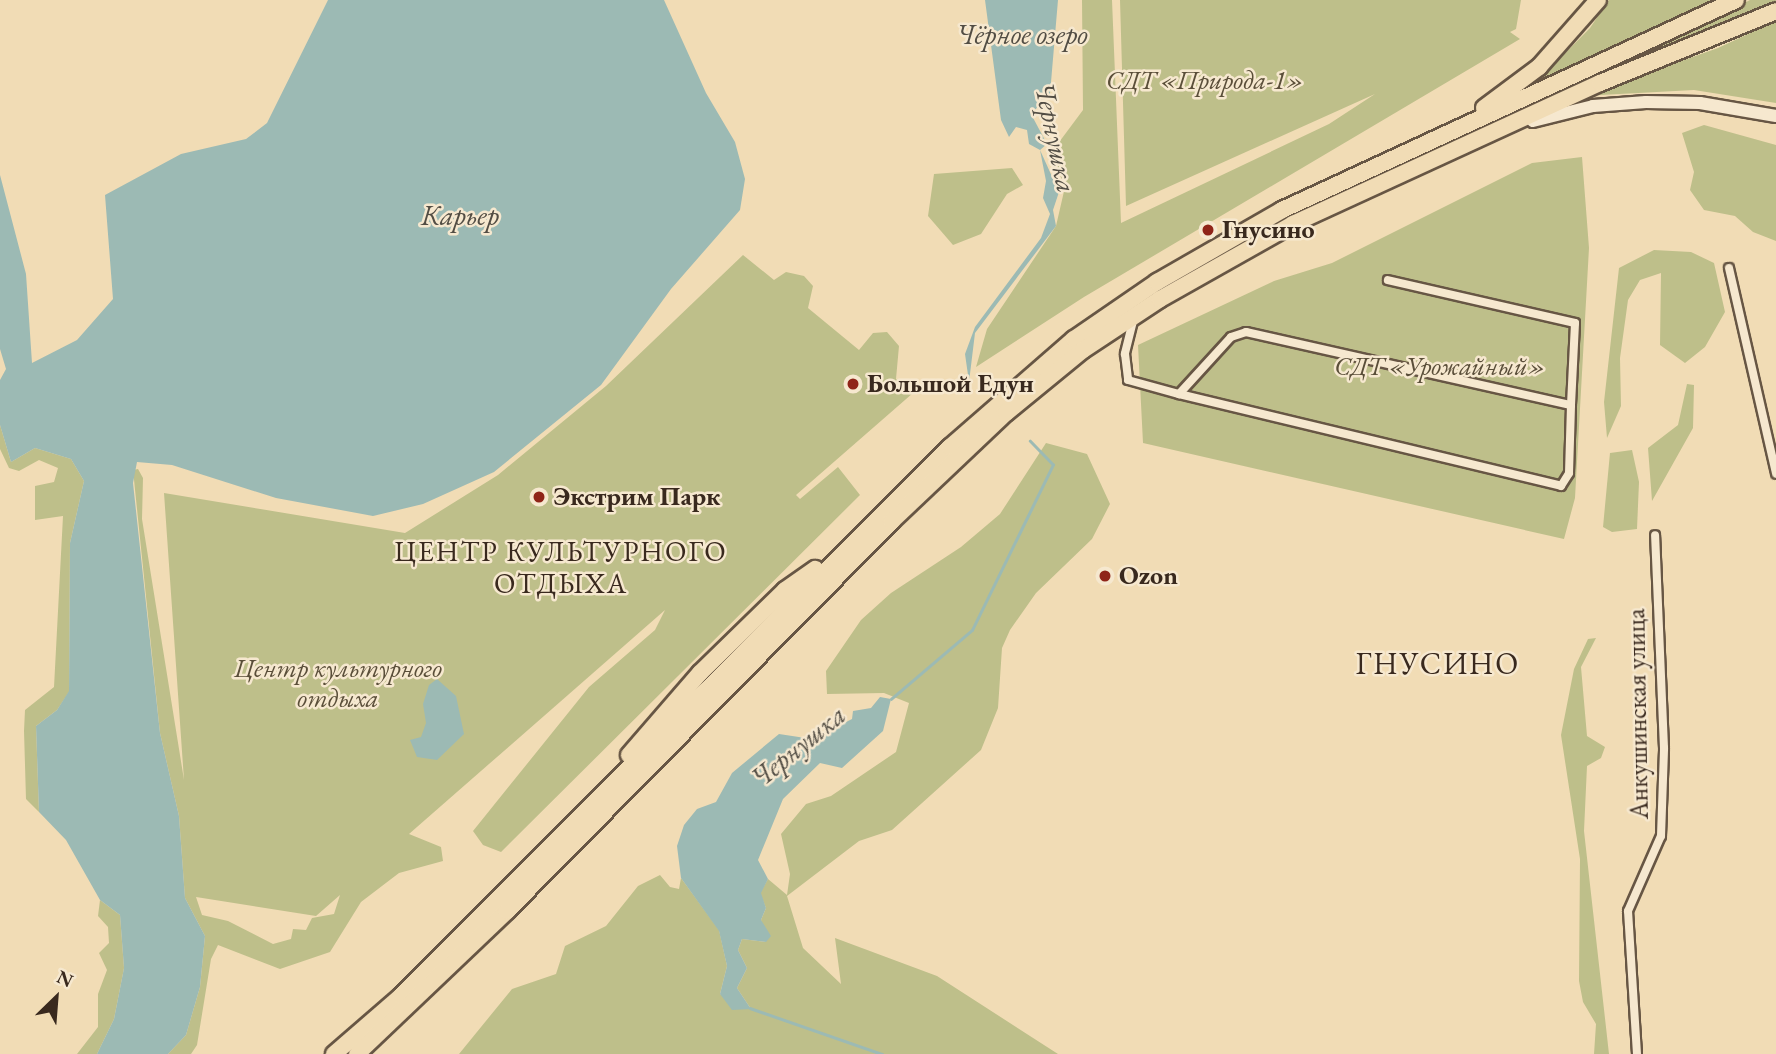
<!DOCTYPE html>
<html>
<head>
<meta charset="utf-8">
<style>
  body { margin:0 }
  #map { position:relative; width:1776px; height:1054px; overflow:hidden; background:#f1dcb5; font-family:"EB Garamond",serif }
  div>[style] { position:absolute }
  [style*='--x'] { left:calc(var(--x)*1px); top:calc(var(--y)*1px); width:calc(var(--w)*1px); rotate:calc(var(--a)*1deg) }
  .green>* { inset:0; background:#bebf8a }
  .water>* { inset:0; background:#9cbab4 }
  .stream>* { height:2.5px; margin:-1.25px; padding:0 1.25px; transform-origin:1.25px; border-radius:1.25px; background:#9cbab4 }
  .roads { filter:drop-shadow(2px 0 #675644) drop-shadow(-2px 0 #675644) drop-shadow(0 2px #675644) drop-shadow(0 -2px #675644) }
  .street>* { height:8px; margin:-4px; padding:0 4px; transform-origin:4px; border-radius:4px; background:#f6e8cf }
  .secondary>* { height:12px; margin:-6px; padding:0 6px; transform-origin:6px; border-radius:6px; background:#f6e8cf }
  .highway>* { height:16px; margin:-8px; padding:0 8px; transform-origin:8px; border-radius:8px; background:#f1dcb5 }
  .dots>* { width:19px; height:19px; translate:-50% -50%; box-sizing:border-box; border:4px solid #f6e8cf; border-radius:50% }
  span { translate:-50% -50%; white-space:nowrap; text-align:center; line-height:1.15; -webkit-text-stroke:5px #f6e8cf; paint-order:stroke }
  .park-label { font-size:26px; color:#5a4e39; font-style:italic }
  .poi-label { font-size:26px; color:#39291e; font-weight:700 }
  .left { translate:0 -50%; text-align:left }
  .street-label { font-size:26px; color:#39291e }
  .water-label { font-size:28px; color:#524d44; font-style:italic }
  .neighbourhood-label { font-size:28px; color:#39291e; letter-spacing:2px }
  .quarter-label { font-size:30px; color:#39291e; letter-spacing:2px }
  .north { position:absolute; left:21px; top:963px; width:70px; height:70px; -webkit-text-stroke:5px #f6e8cf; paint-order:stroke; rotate:25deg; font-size:19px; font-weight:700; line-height:28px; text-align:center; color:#39291e }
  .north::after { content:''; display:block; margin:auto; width:24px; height:32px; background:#39291e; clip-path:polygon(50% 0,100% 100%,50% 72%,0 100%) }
</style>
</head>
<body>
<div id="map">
  <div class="green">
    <i style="clip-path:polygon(1082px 0,1112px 0,1121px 223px,1329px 124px,1375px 94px,1126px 206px,1120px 0,1521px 0,1516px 29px,1510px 32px,1520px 39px,1084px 297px,976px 367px,987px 329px,1056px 226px,1065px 187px,1051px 153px,1083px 110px)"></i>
    <i style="clip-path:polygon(1609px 0,1719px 0,1533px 86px,1590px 28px)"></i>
    <i style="clip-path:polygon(1750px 0,1776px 0,1776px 4px,1653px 50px)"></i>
    <i style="clip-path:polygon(1776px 21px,1776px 103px,1694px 90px,1582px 96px,1718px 48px)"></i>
    <i style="clip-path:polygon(1704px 125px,1776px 145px,1776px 241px,1753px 232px,1735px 216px,1704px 210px,1690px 190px,1694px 172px,1682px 133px)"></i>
    <i style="clip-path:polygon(1582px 157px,1589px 248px,1575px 498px,1564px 539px,1143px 443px,1138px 345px,1274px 281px,1332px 263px,1532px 163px)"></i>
    <i style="clip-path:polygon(1012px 168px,1023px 185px,1007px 194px,981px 234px,953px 245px,928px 216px,934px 174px)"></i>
    <i style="clip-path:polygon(1654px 250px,1691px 252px,1714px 263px,1725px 312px,1705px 347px,1685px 363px,1660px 345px,1661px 273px,1640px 280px,1628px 300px,1620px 358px,1621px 406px,1607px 438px,1604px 402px,1619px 268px)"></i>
    <i style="clip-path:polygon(evenodd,743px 255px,774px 280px,786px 272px,804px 276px,813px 286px,808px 308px,859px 350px,873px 333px,887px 332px,899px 346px,896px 379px,913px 393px,796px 495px,800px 499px,838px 467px,860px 495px,501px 852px,483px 845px,473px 831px,589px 687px,655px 630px,665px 610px,409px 834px,441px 847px,443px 861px,399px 873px,361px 902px,330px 952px,280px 969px,218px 945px,211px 959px,197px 1045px,191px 1054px,168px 1054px,186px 1035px,200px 987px,205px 936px,185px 898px,179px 816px,160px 733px,133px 470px,138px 469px,143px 478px,142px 519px,184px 780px,164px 493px,405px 533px,498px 475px,606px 386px,743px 255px,340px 895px,334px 914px,312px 918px,306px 930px,293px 929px,291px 939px,273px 944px,228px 921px,202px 915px,196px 897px,316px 916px,340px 895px)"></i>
    <i style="clip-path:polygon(1687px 384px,1694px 385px,1693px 428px,1652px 501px,1648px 448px,1678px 425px)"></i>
    <i style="clip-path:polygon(0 425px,11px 462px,35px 448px,71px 459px,84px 481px,70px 543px,69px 692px,57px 710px,36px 726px,39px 812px,26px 799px,24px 731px,25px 710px,54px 687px,63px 516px,35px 520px,35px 486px,54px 482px,58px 468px,39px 460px,19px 471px,9px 468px,0 449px)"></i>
    <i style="clip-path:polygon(1046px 443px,1087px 454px,1110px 504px,1092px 539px,1036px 593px,1010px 630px,1002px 648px,998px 708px,981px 750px,892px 830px,859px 841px,787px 896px,803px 948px,841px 984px,835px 938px,937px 976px,1058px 1054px,459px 1054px,512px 989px,556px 974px,565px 946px,606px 926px,638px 886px,660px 875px,670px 887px,679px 889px,681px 878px,719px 930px,727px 966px,720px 994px,751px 1009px,737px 988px,747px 968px,738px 950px,742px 939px,766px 942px,761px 920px,766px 908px,760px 893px,768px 879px,787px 895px,790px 874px,781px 834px,806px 804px,831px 796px,896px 752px,909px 703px,884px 693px,827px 694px,826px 671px,861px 620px,891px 593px,961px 547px,1000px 514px)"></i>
    <i style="clip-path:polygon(1632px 450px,1639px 482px,1637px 529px,1612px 532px,1603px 527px,1610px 453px)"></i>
    <i style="clip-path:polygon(1596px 638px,1581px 667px,1587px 736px,1605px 747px,1601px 758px,1587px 766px,1584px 831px,1609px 1054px,1594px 1054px,1596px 1024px,1583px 1002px,1579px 981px,1580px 859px,1561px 735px,1574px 669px,1588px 639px)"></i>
    <i style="clip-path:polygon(100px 900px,120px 915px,124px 968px,114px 1019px,97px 1054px,77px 1054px,98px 1027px,98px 994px,107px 970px,99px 953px,109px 943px,108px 927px,98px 916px)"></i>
  </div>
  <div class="water">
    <i style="clip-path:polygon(328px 0,664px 0,706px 93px,735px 142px,745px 179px,740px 210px,671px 289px,601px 385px,494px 472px,423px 504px,373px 516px,276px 498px,172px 465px,137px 462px,133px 483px,160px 733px,179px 816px,185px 898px,205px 936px,200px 987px,186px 1035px,168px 1054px,97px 1054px,114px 1019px,124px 968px,120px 915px,100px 900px,66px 840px,39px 812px,36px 726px,57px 710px,69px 691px,70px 543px,84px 481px,71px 459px,35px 448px,11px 462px,0 425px,0 380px,6px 369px,0 349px,0 175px,26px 274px,32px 363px,77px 340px,113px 299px,105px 195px,181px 154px,246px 139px,267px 123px)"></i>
    <i style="clip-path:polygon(985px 0,1058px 0,1050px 94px,1031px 114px,1047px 144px,1040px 150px,1059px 192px,1053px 210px,1056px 226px,975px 333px,969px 382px,965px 354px,975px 327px,1041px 238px,1050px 214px,1043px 198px,1046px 181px,1040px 150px,1029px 144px,1027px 130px,1016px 127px,1009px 137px,1001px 120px)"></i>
    <i style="clip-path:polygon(437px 679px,456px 696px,464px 734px,437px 760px,417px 757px,410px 740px,421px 737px,426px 723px,423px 704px,429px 685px)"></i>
    <i style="clip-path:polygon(880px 697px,891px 699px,883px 731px,842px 768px,820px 763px,783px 799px,758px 860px,768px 879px,761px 893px,766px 908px,761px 920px,771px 936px,766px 942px,742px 939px,738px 950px,747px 968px,737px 988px,751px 1009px,732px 1010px,720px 994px,727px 966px,719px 931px,681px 878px,677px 846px,684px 825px,697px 809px,716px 802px,732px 773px,779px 734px,812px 739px,852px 719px,853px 711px,871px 708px)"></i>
  </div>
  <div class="stream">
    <i style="--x:891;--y:699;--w:106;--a:-40.4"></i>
    <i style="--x:972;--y:630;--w:184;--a:-63.9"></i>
    <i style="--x:1053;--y:465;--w:33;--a:-134"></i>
    <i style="--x:750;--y:1008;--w:140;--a:19.2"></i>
  </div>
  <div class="roads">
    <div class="street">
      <i style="--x:1729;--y:268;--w:211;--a:77.1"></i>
      <i style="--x:1133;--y:321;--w:34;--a:104"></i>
      <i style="--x:1125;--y:354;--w:26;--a:83"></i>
      <i style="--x:1128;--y:380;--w:53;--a:15.4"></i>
      <i style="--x:1179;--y:394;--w:77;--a:-47.6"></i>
      <i style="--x:1231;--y:337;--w:16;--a:-18"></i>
      <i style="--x:1246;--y:332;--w:333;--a:12.7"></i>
      <i style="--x:1571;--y:405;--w:82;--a:-87.2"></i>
      <i style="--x:1575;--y:323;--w:192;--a:-167.1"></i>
      <i style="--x:1179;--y:394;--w:393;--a:13.5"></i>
      <i style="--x:1561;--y:486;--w:15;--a:-58"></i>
      <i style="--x:1569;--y:473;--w:68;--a:-88.3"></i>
      <i style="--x:1637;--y:1054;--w:143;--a:-93.6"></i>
      <i style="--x:1628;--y:911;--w:82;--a:-66.3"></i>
      <i style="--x:1661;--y:836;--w:88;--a:-88"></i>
      <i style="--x:1664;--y:748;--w:213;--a:-92.4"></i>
    </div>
    <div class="secondary">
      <i style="--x:1533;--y:121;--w:62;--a:-14"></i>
      <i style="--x:1593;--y:106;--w:53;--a:-4.3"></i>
      <i style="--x:1646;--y:102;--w:54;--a:1.1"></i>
      <i style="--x:1700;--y:103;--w:77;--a:9.7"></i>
    </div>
    <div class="highway">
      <i style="--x:1484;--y:108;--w:69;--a:-36.7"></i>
      <i style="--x:1539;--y:67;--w:89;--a:-48.6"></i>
      <i style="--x:629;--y:755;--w:108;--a:-49.1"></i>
      <i style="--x:700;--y:673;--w:119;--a:-44.3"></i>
      <i style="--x:785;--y:590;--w:37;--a:-35"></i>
      <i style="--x:334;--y:1054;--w:89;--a:-40.9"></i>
      <i style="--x:401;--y:996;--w:776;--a:-45"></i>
      <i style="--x:950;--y:447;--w:164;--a:-41.1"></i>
      <i style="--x:1074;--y:339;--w:101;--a:-34.5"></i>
      <i style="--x:1157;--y:282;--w:144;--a:-29.9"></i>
      <i style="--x:1282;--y:210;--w:500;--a:-24.82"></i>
      <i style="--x:357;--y:1054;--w:207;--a:-43.6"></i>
      <i style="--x:507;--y:911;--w:548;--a:-45.37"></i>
      <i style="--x:892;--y:521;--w:157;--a:-43.5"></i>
      <i style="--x:1006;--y:413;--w:99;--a:-39.3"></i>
      <i style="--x:1083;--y:350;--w:92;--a:-33.5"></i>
      <i style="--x:1160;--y:299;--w:153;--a:-29.4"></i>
      <i style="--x:1293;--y:224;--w:338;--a:-24.7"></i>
      <i style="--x:1600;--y:83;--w:190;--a:-22.2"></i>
    </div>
  </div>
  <div class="dots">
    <i style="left:1208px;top:230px;background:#8f2418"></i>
    <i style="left:853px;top:384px;background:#8f2418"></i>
    <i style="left:539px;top:497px;background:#8f2418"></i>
    <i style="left:1105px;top:576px;background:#8f2418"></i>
  </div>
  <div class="park-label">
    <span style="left:1205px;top:81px">СДТ «Природа-1»</span>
    <span style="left:1440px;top:367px">СДТ «Урожайный»</span>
    <span style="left:338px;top:684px">Центр культурного<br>отдыха</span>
  </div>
  <div class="poi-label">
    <span class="left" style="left:1222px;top:230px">Гнусино</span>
    <span class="left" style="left:867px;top:384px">Большой Едун</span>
    <span class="left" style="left:553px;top:497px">Экстрим Парк</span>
    <span class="left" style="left:1119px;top:576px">Ozon</span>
  </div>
  <div class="street-label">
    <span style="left:1638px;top:714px;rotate:-91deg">Анкушинская улица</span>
  </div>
  <div class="water-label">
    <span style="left:1022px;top:34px">Чёрное озеро</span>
    <span style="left:1056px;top:137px;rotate:78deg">Чернушка</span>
    <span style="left:460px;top:215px">Карьер</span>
    <span style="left:798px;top:746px;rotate:-39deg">Чернушка</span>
  </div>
  <div class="neighbourhood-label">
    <span style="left:561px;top:567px">ЦЕНТР КУЛЬТУРНОГО<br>ОТДЫХА</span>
  </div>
  <div class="quarter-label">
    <span style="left:1438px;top:664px">ГНУСИНО</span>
  </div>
  <div class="north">N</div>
</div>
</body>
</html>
